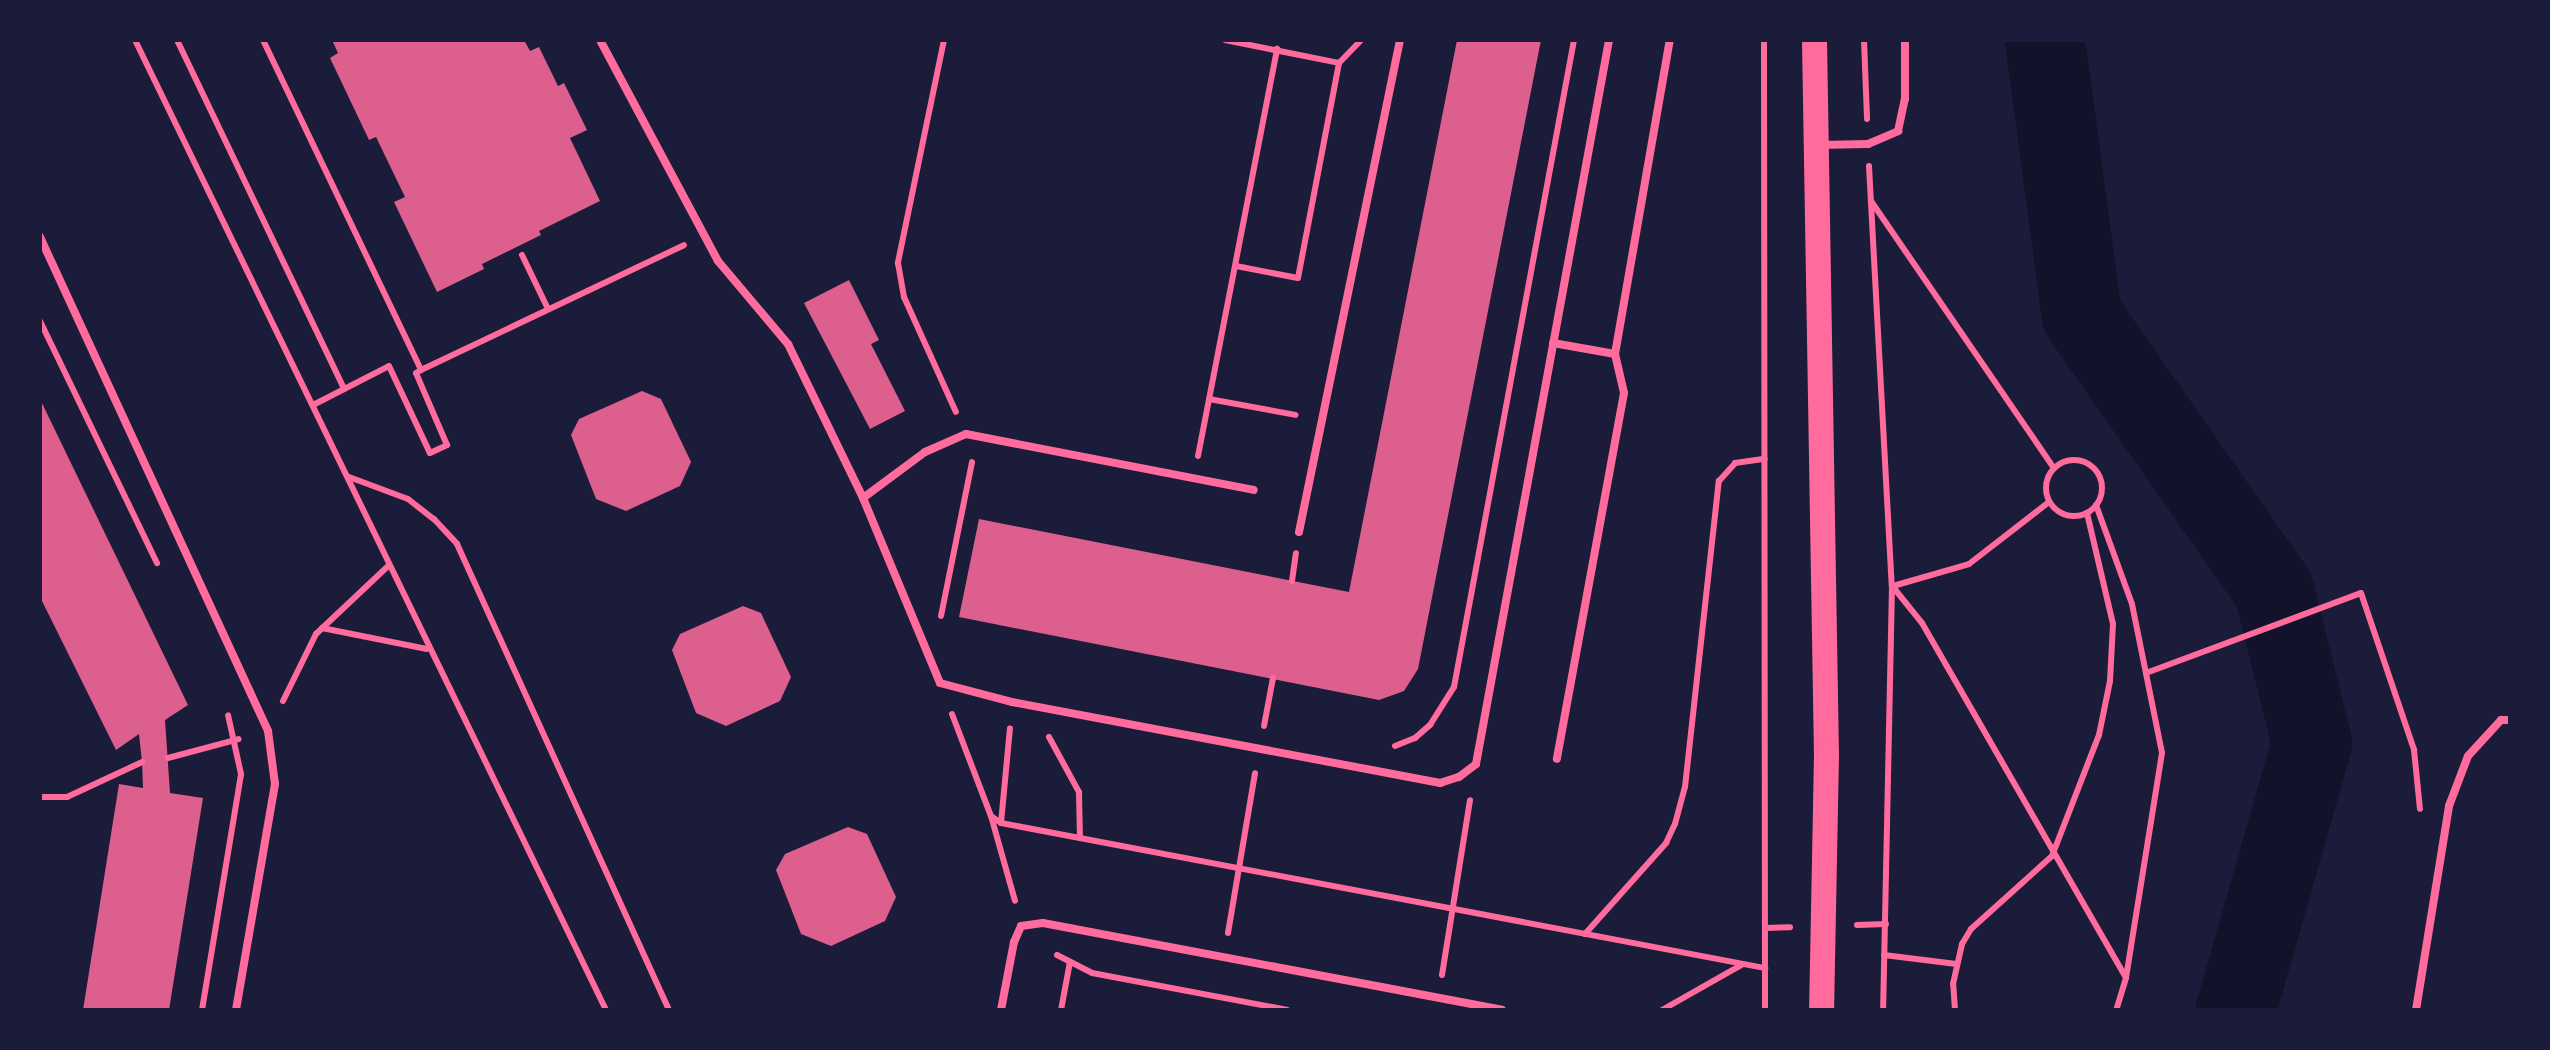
<!DOCTYPE html>
<html>
<head>
<meta charset="utf-8">
<style>
  body { margin:0 }
  #map { position:relative; width:2550px; height:1050px; overflow:hidden; background:#1b1b3a; font-family:Manrope,sans-serif }
  div>[style] { position:absolute }
  [style*='--x'] { left:calc(var(--x)*1px); top:calc(var(--y)*1px); width:calc(var(--w)*1px); rotate:calc(var(--a)*1deg) }
  .river>* { height:80px; margin:-40px; padding:0 40px; transform-origin:40px; border-radius:40px; background:#12122b }
  .building>* { inset:0; background:#dd5f8e }
  .path>* { height:6px; margin:-3px; padding:0 3px; transform-origin:3px; border-radius:3px; background:#ff6b9d }
  .path>.ring { margin:-3px; padding:0; box-sizing:content-box; background:none; border:6px solid #ff6b9d; border-radius:50% }
  .service>* { height:8px; margin:-4px; padding:0 4px; transform-origin:4px; border-radius:4px; background:#ff6b9d }
  .primary>* { height:25px; margin:-12.5px; padding:0 12.5px; transform-origin:12.5px; border-radius:12.5px; background:#ff6b9d }
  span { translate:-50% -50%; white-space:nowrap; text-align:center; line-height:1.15; -webkit-text-stroke:10px #1b1b3a; paint-order:stroke }
  .frame { position:absolute; inset:0; border:42px solid #1b1b3a; pointer-events:none }
</style>
</head>
<body>
<div id="map">
  <div class="river">
    <i style="--x:2045;--y:40;--w:278;--a:82.4"></i>
    <i style="--x:2082;--y:316;--w:335;--a:55"></i>
    <i style="--x:2274;--y:590;--w:158;--a:76.1"></i>
    <i style="--x:2312;--y:743;--w:278;--a:105.9"></i>
  </div>
  <div class="building">
    <i style="clip-path:polygon(332px 40px,524px 40px,530px 51px,539px 47px,558px 86px,564px 83px,587px 130px,570px 138px,600px 201px,539px 231px,541px 235px,482px 264px,484px 269px,437px 292px,394px 202px,405px 197px,376px 137px,369px 140px,330px 58px,338px 53px)"></i>
    <i style="clip-path:polygon(1457px 40px,1541px 40px,1418px 669px,1404px 691px,1379px 700px,959px 617px,979px 519px,1349px 592px)"></i>
    <i style="clip-path:polygon(849px 280px,879px 340px,871px 344px,905px 411px,870px 429px,804px 303px)"></i>
    <i style="clip-path:polygon(642px 391px,661px 399px,691px 462px,680px 486px,626px 511px,596px 499px,571px 435px,579px 419px)"></i>
    <i style="clip-path:polygon(40px 399px,188px 705px,165px 720px,170px 793px,203px 798px,169px 1010px,83px 1010px,119px 784px,143px 788px,142px 762px,139px 734px,116px 750px,40px 597px)"></i>
    <i style="clip-path:polygon(743px 606px,761px 613px,791px 677px,780px 701px,726px 726px,696px 713px,672px 650px,680px 634px)"></i>
    <i style="clip-path:polygon(848px 827px,867px 834px,896px 897px,885px 921px,831px 946px,801px 934px,776px 870px,785px 854px)"></i>
  </div>
  <div class="path">
    <i style="--x:135;--y:40;--w:1078;--a:64.1"></i>
    <i style="--x:177;--y:40;--w:387;--a:64.4"></i>
    <i style="--x:263;--y:40;--w:366;--a:64.4"></i>
    <i style="--x:421;--y:370;--w:291;--a:-25.4"></i>
    <i style="--x:944;--y:40;--w:228;--a:101.7"></i>
    <i style="--x:898;--y:263;--w:35;--a:80"></i>
    <i style="--x:904;--y:297;--w:126;--a:65.7"></i>
    <i style="--x:1225;--y:40;--w:116;--a:11.4"></i>
    <i style="--x:1764;--y:40;--w:970;--a:89.94"></i>
    <i style="--x:1864;--y:40;--w:79;--a:87.8"></i>
    <i style="--x:1869;--y:166;--w:421;--a:86.9"></i>
    <i style="--x:1892;--y:586;--w:424;--a:91.2"></i>
    <i style="--x:1871;--y:201;--w:324;--a:55.6"></i>
    <i style="--x:522;--y:255;--w:60;--a:64.3"></i>
    <i style="--x:1236;--y:266;--w:63;--a:11"></i>
    <i style="--x:1298;--y:278;--w:219;--a:-79.2"></i>
    <i style="--x:1339;--y:63;--w:32;--a:-46"></i>
    <i style="--x:40;--y:321;--w:269;--a:64.2"></i>
    <i style="--x:1209;--y:399;--w:88;--a:10.4"></i>
    <i style="--x:315;--y:404;--w:83;--a:-27.2"></i>
    <i style="--x:389;--y:366;--w:96;--a:64.8"></i>
    <i style="--x:430;--y:453;--w:19;--a:-25"></i>
    <i style="--x:447;--y:445;--w:78;--a:-113.3"></i>
    <i style="--x:416;--y:373;--w:6;--a:-31"></i>
    <i style="--x:1198;--y:456;--w:415;--a:-79"></i>
    <i class="ring" style="left:2046px;top:460px;width:50px;height:50px"></i>
    <i style="--x:349;--y:477;--w:63;--a:20.4"></i>
    <i style="--x:408;--y:499;--w:33;--a:38"></i>
    <i style="--x:434;--y:519;--w:34;--a:47"></i>
    <i style="--x:457;--y:544;--w:512;--a:65.54"></i>
    <i style="--x:2096;--y:505;--w:105;--a:70"></i>
    <i style="--x:2132;--y:604;--w:152;--a:78.6"></i>
    <i style="--x:2162;--y:753;--w:228;--a:99.1"></i>
    <i style="--x:2126;--y:978;--w:34;--a:107"></i>
    <i style="--x:1292;--y:581;--w:28;--a:-82"></i>
    <i style="--x:1893;--y:586;--w:79;--a:-16.1"></i>
    <i style="--x:1969;--y:564;--w:101;--a:-37.8"></i>
    <i style="--x:1893;--y:587;--w:46;--a:51.1"></i>
    <i style="--x:1922;--y:623;--w:409;--a:60.1"></i>
    <i style="--x:941;--y:616;--w:157;--a:-78.6"></i>
    <i style="--x:322;--y:628;--w:107;--a:11.3"></i>
    <i style="--x:2146;--y:673;--w:229;--a:-20.4"></i>
    <i style="--x:2361;--y:593;--w:166;--a:71.3"></i>
    <i style="--x:2414;--y:750;--w:59;--a:84.2"></i>
    <i style="--x:283;--y:701;--w:75;--a:-63.8"></i>
    <i style="--x:316;--y:634;--w:98;--a:-43.3"></i>
    <i style="--x:952;--y:714;--w:109;--a:69.1"></i>
    <i style="--x:991;--y:816;--w:88;--a:74.2"></i>
    <i style="--x:1264;--y:726;--w:49;--a:-79.4"></i>
    <i style="--x:1049;--y:737;--w:63;--a:61.4"></i>
    <i style="--x:1079;--y:792;--w:46;--a:88.8"></i>
    <i style="--x:1395;--y:746;--w:22;--a:-22"></i>
    <i style="--x:1415;--y:738;--w:20;--a:-41"></i>
    <i style="--x:1430;--y:725;--w:45;--a:-57.7"></i>
    <i style="--x:1454;--y:687;--w:658;--a:-79.49"></i>
    <i style="--x:168;--y:758;--w:73;--a:-15"></i>
    <i style="--x:40;--y:797;--w:27;--a:0"></i>
    <i style="--x:67;--y:797;--w:83;--a:-25"></i>
    <i style="--x:991;--y:816;--w:12;--a:35"></i>
    <i style="--x:1001;--y:823;--w:778;--a:10.75"></i>
    <i style="--x:1001;--y:823;--w:95;--a:-84.6"></i>
    <i style="--x:1857;--y:925;--w:29;--a:-2"></i>
    <i style="--x:1766;--y:928;--w:24;--a:-2"></i>
    <i style="--x:1228;--y:933;--w:162;--a:-80.4"></i>
    <i style="--x:1585;--y:934;--w:122;--a:-48.3"></i>
    <i style="--x:1666;--y:843;--w:21;--a:-65"></i>
    <i style="--x:1675;--y:824;--w:38;--a:-75"></i>
    <i style="--x:1685;--y:787;--w:308;--a:-83.7"></i>
    <i style="--x:1719;--y:481;--w:24;--a:-48"></i>
    <i style="--x:1735;--y:463;--w:30;--a:-8"></i>
    <i style="--x:1057;--y:955;--w:39;--a:27"></i>
    <i style="--x:1092;--y:973;--w:199;--a:10.7"></i>
    <i style="--x:1884;--y:955;--w:73;--a:7.1"></i>
    <i style="--x:1442;--y:975;--w:177;--a:-80.9"></i>
    <i style="--x:202;--y:1010;--w:239;--a:-80.6"></i>
    <i style="--x:241;--y:774;--w:60;--a:-102.4"></i>
    <i style="--x:1061;--y:1010;--w:49;--a:-79.4"></i>
    <i style="--x:1662;--y:1010;--w:93;--a:-29.6"></i>
    <i style="--x:1955;--y:1010;--w:26;--a:-94"></i>
    <i style="--x:1953;--y:984;--w:41;--a:-77.3"></i>
    <i style="--x:1962;--y:944;--w:17;--a:-59"></i>
    <i style="--x:1971;--y:929;--w:109;--a:-42"></i>
    <i style="--x:2052;--y:856;--w:130;--a:-68.8"></i>
    <i style="--x:2099;--y:735;--w:55;--a:-78.5"></i>
    <i style="--x:2110;--y:681;--w:57;--a:-87"></i>
    <i style="--x:2113;--y:624;--w:114;--a:-103.2"></i>
  </div>
  <div class="service">
    <i style="--x:600;--y:40;--w:251;--a:61.9"></i>
    <i style="--x:718;--y:261;--w:109;--a:49.9"></i>
    <i style="--x:788;--y:344;--w:171;--a:64"></i>
    <i style="--x:863;--y:498;--w:200;--a:67.4"></i>
    <i style="--x:940;--y:683;--w:74;--a:14.8"></i>
    <i style="--x:1012;--y:702;--w:436;--a:10.7"></i>
    <i style="--x:1440;--y:783;--w:20;--a:-18"></i>
    <i style="--x:1459;--y:777;--w:21;--a:-37"></i>
    <i style="--x:1476;--y:764;--w:736;--a:-79.59"></i>
    <i style="--x:1818;--y:145;--w:50;--a:-1.1"></i>
    <i style="--x:1868;--y:144;--w:33;--a:-23"></i>
    <i style="--x:1898;--y:131;--w:33;--a:-78"></i>
    <i style="--x:1905;--y:99;--w:59;--a:-90"></i>
    <i style="--x:40;--y:237;--w:544;--a:65.22"></i>
    <i style="--x:268;--y:731;--w:53;--a:82.5"></i>
    <i style="--x:275;--y:784;--w:229;--a:99.8"></i>
    <i style="--x:1553;--y:343;--w:63;--a:10.1"></i>
    <i style="--x:1615;--y:354;--w:40;--a:77"></i>
    <i style="--x:1624;--y:393;--w:372;--a:100.4"></i>
    <i style="--x:1615;--y:354;--w:319;--a:-80.1"></i>
    <i style="--x:863;--y:498;--w:77;--a:-36.6"></i>
    <i style="--x:925;--y:452;--w:45;--a:-23.7"></i>
    <i style="--x:966;--y:434;--w:293;--a:11"></i>
    <i style="--x:1299;--y:532;--w:502;--a:-78.4"></i>
    <i style="--x:1001;--y:1010;--w:69;--a:-79.2"></i>
    <i style="--x:1014;--y:942;--w:17;--a:-66"></i>
    <i style="--x:1021;--y:926;--w:22;--a:-8"></i>
    <i style="--x:1043;--y:923;--w:467;--a:10.7"></i>
    <i style="--x:2416;--y:1010;--w:207;--a:-80.8"></i>
    <i style="--x:2449;--y:806;--w:53;--a:-69.2"></i>
    <i style="--x:2468;--y:756;--w:49;--a:-47.5"></i>
    <i style="--x:2501;--y:720;--w:9;--a:0"></i>
  </div>
  <div class="primary">
    <i style="--x:1814;--y:40;--w:714;--a:89.04"></i>
    <i style="--x:1826;--y:754;--w:256;--a:91.1"></i>
  </div>
  <div class="frame"></div>
</div>
</body>
</html>
